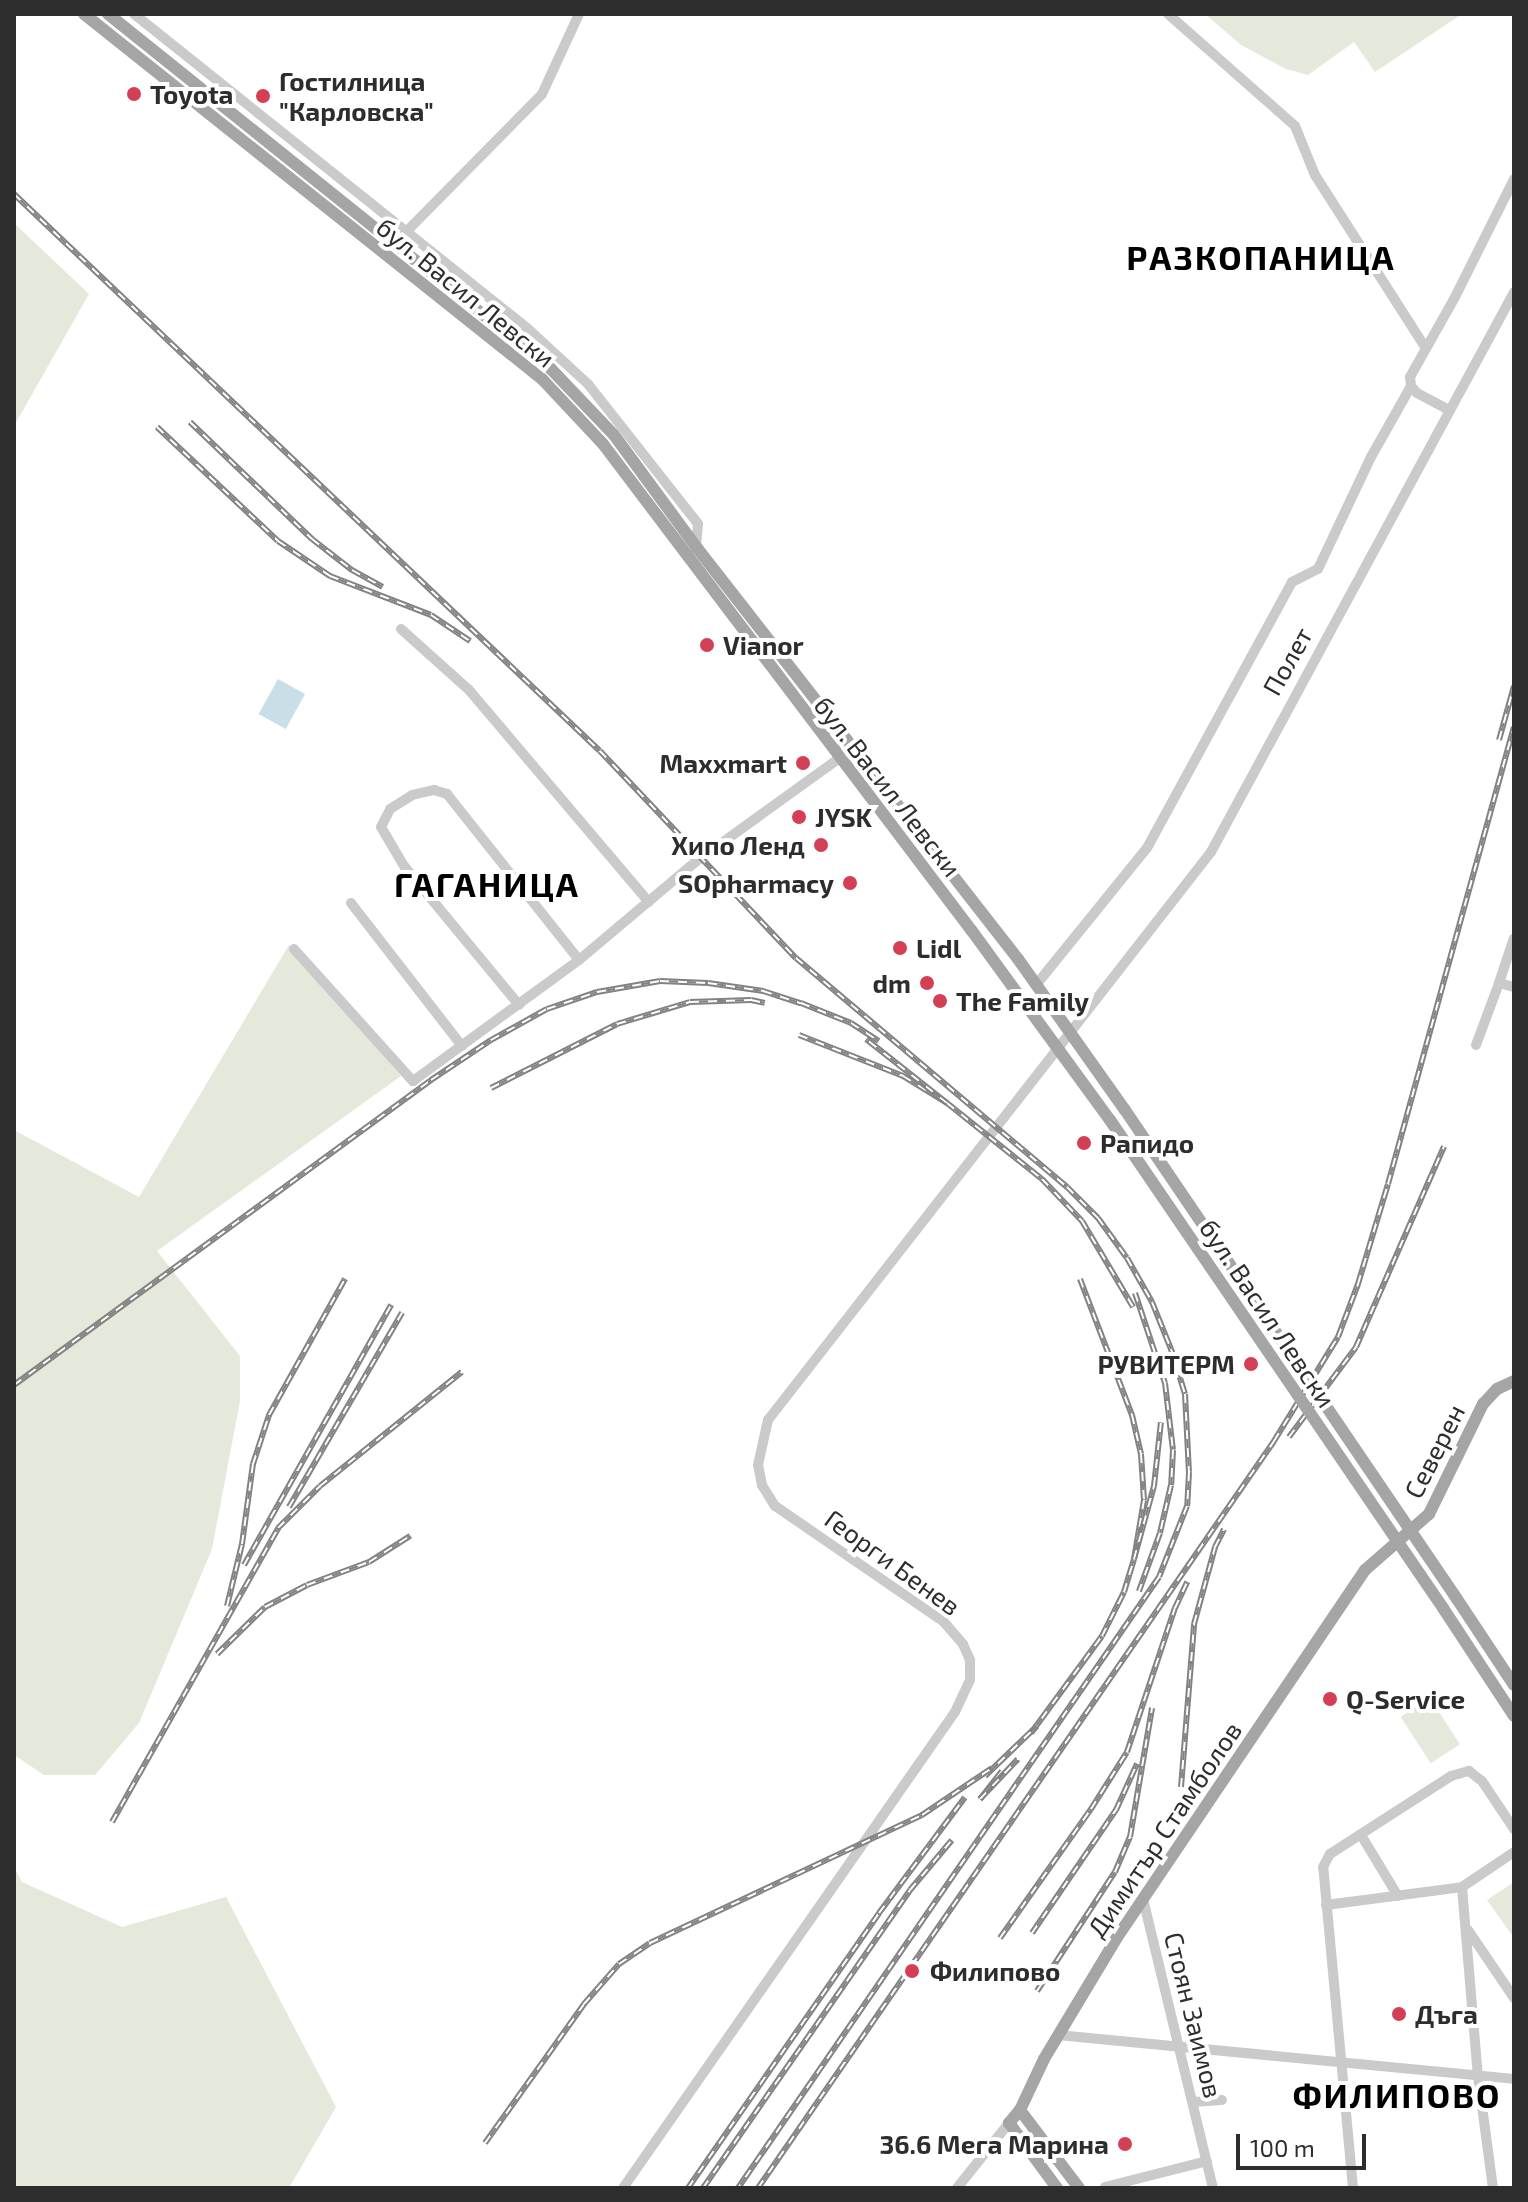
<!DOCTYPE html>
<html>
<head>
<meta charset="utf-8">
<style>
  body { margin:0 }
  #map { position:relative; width:1528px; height:2202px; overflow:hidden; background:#fff; font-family:"Exo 2",sans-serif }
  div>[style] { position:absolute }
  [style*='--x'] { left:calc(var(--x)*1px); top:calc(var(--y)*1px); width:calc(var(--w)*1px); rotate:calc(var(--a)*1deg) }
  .green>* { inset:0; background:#e4e9dc; transform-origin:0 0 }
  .water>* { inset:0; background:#c9dee7; transform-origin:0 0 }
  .minor>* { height:10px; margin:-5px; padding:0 5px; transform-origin:5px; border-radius:5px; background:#cacaca }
  .major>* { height:12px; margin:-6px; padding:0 6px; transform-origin:6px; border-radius:6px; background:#a5a5a5 }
  .rail>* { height:6px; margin-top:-3px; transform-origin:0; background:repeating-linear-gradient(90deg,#fff 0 9px,#828282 0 18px); box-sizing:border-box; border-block:2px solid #828282 }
  .major-bridge>* { height:12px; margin:-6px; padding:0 6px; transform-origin:6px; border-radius:6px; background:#a5a5a5 }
  .dots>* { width:22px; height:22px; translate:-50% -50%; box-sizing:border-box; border:4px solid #fff; border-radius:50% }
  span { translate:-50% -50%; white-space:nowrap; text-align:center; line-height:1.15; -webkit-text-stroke:8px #fff; paint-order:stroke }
  .poi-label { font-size:26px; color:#2d2d2d; font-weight:700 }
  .left { translate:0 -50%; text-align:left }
  .right { translate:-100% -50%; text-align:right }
  .street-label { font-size:26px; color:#2d2d2d }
  .district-label { font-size:34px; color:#000; font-weight:700; letter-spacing:2px }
  .frame { position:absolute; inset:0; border:16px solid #2d2d2d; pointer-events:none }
  .scale { position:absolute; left:1236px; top:2134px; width:130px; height:36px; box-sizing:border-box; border:4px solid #2d2d2d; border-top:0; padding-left:10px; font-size:24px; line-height:28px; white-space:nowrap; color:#2d2d2d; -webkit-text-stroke:6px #fff; paint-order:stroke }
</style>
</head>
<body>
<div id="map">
  <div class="green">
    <i style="clip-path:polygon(1205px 14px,1462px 14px,1375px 72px,1354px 42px,1308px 75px,1286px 69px,1241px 45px)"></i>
    <i style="clip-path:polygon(14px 223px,89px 294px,14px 426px)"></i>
    <i style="clip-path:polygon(289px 945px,401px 1076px,157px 1251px,240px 1356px,240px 1401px,212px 1549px,139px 1723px,95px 1775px,44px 1775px,14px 1755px,14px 1130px,139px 1197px)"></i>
    <i style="left:1430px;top:1698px;width:55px;height:35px;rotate:57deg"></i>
    <i style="clip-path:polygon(14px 1867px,22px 1882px,122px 1927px,226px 1897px,336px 2107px,289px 2188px,14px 2188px)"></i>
    <i style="clip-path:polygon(1514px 1882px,1514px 1938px,1487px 1900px)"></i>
  </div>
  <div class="water">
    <i style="left:278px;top:679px;width:31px;height:40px;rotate:29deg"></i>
  </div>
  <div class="minor">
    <i style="--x:134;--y:14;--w:503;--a:38.62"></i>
    <i style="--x:527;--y:328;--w:83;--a:42.6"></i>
    <i style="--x:588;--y:384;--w:178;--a:51.8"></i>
    <i style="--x:698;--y:524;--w:25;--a:95"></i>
    <i style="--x:1168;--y:14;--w:169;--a:41.4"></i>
    <i style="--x:1295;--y:126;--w:53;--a:67.8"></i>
    <i style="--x:1315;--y:175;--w:204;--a:57.4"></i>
    <i style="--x:405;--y:233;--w:195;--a:-45.4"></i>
    <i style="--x:542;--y:94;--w:88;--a:-65.2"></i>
    <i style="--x:1449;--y:410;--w:36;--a:-152"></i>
    <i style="--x:1417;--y:393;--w:9;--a:-131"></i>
    <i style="--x:1411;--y:386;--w:9;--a:-96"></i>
    <i style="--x:1410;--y:377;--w:92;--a:-60.6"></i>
    <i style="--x:1455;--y:297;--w:132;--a:-63.4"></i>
    <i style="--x:401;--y:629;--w:91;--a:41.9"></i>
    <i style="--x:469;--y:690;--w:278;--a:49.7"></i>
    <i style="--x:351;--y:903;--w:181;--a:52.2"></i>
    <i style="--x:294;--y:949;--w:178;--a:48"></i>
    <i style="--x:413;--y:1081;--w:205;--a:-36.1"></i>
    <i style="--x:579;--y:960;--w:150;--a:-40.1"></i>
    <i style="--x:694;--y:863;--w:178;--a:-35.8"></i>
    <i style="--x:1499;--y:983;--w:47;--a:-71.6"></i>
    <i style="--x:1036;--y:985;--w:176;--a:-51"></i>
    <i style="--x:1147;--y:848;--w:303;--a:-61.4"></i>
    <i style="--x:1292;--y:582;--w:29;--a:-27"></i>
    <i style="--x:1318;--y:569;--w:124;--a:-64.7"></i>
    <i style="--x:1371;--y:457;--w:81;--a:-60.6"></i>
    <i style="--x:519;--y:1005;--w:180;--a:-129.6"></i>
    <i style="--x:404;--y:866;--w:45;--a:-120.5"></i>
    <i style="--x:381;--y:827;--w:20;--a:-63"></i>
    <i style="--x:390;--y:809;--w:26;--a:-32"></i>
    <i style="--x:412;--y:795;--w:23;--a:-13"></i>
    <i style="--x:434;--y:790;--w:14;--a:17"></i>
    <i style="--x:447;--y:794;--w:212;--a:51.5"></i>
    <i style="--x:1476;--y:1045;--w:66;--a:-69.6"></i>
    <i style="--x:1499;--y:983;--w:16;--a:15"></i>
    <i style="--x:1361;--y:1835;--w:71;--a:58.8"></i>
    <i style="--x:1462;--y:1887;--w:190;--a:85.2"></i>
    <i style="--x:1478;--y:2076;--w:113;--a:82.4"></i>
    <i style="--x:1143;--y:1899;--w:297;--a:76.4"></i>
    <i style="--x:1326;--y:1905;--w:137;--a:-7.5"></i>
    <i style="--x:1462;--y:1887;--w:63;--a:-33.9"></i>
    <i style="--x:1468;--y:1930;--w:82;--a:55.9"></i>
    <i style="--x:1058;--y:2035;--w:458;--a:5.5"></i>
    <i style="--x:1193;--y:2102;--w:29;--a:-4"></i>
    <i style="--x:1105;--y:2187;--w:105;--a:-14.3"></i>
    <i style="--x:623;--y:2188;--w:580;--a:-55.11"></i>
    <i style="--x:955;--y:1712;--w:35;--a:-65"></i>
    <i style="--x:970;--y:1680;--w:20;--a:-90"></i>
    <i style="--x:970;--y:1660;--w:17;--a:-114"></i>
    <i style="--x:963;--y:1644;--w:29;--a:-131"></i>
    <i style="--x:944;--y:1622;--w:205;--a:-145.5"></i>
    <i style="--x:775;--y:1506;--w:25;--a:-122"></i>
    <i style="--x:762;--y:1485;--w:20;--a:-101"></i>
    <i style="--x:758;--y:1465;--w:46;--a:-77.5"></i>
    <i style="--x:768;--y:1420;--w:720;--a:-52.05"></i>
    <i style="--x:1211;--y:852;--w:637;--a:-61.58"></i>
    <i style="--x:957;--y:2188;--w:83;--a:-51.3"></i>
    <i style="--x:1353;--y:2188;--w:322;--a:-95.3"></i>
    <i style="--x:1323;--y:1867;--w:15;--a:-62"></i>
    <i style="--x:1330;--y:1854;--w:144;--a:-32.8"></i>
    <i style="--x:1451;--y:1776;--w:19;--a:-16"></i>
    <i style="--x:1469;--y:1771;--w:16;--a:38"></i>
    <i style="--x:1482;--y:1781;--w:58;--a:56.3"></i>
  </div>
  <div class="major">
    <i style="--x:84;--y:14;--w:586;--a:38.55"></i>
    <i style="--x:542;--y:379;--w:89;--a:46.8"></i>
    <i style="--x:603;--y:444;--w:611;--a:52.85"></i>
    <i style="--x:972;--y:931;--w:234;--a:53.9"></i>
    <i style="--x:108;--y:14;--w:568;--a:38.71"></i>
    <i style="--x:551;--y:369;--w:91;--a:46.3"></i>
    <i style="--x:614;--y:435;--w:140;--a:53.7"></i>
    <i style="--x:697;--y:548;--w:521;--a:52.01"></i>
    <i style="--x:1018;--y:959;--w:185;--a:54.7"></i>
    <i style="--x:1457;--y:1599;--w:103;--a:56.5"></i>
    <i style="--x:1443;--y:1608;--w:129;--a:56.7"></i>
    <i style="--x:1020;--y:2110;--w:98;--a:52.9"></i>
    <i style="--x:1057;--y:2188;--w:81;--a:-126.4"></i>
    <i style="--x:1009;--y:2123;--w:17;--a:-50"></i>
    <i style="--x:1020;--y:2110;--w:56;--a:-64.8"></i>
    <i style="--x:1044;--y:2059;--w:140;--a:-59"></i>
    <i style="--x:1116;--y:1939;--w:445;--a:-56"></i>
    <i style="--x:1365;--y:1570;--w:85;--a:-41.2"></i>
    <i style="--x:1429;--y:1514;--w:123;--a:-63.9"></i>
    <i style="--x:1483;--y:1404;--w:21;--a:-47"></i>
    <i style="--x:1497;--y:1389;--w:19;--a:-25"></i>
  </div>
  <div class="rail">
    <i style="--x:14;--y:194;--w:808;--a:43.55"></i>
    <i style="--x:600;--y:751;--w:285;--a:46.6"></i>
    <i style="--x:796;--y:958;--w:355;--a:40.2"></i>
    <i style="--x:1067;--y:1187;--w:44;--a:45"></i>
    <i style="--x:1098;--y:1218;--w:49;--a:54.1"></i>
    <i style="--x:1127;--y:1258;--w:51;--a:60.4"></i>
    <i style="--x:1152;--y:1302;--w:51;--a:68"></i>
    <i style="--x:1171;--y:1349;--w:47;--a:72.7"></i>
    <i style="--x:1185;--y:1394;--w:78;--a:87.1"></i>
    <i style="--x:1189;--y:1472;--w:34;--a:93"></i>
    <i style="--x:1187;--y:1506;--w:76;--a:111.5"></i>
    <i style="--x:1159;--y:1577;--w:742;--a:124.57"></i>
    <i style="--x:190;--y:422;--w:169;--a:43.8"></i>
    <i style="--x:312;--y:539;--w:51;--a:37.8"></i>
    <i style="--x:352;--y:570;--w:35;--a:29"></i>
    <i style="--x:157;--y:427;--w:166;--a:43.3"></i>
    <i style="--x:278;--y:541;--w:63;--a:33.9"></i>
    <i style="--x:330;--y:576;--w:108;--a:21.1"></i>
    <i style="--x:431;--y:615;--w:47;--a:33.7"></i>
    <i style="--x:1499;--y:740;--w:56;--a:-74.5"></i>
    <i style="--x:799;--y:1035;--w:112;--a:21.5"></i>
    <i style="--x:903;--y:1076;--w:52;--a:31.5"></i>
    <i style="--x:947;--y:1103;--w:103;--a:-141.7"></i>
    <i style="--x:491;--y:1088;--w:141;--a:-26.9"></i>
    <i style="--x:617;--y:1024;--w:76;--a:-16.8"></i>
    <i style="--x:690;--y:1002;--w:61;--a:-1.9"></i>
    <i style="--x:751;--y:1000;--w:14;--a:12"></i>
    <i style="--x:947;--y:1103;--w:122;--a:38.7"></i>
    <i style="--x:1042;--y:1179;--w:58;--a:46.4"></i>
    <i style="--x:1082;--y:1221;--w:100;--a:59.3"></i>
    <i style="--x:1080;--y:1279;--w:146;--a:69.1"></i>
    <i style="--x:1132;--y:1415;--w:40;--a:77"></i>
    <i style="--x:1141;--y:1454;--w:46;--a:86.3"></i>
    <i style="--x:1144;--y:1500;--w:60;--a:99.6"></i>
    <i style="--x:1134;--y:1559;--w:76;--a:-74.7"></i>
    <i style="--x:1154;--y:1486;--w:64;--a:-83.8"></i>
    <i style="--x:1135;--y:1293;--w:95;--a:71.6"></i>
    <i style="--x:1165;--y:1383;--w:67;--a:83.2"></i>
    <i style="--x:1173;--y:1450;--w:35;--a:93"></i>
    <i style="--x:1171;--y:1485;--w:49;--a:102.9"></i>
    <i style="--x:1160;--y:1533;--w:62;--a:109.9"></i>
    <i style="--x:14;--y:1385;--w:517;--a:-36.18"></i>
    <i style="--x:431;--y:1080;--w:72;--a:-33.7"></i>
    <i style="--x:491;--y:1040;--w:64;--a:-29"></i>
    <i style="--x:547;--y:1009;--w:53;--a:-18.8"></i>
    <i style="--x:597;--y:992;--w:64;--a:-9.9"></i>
    <i style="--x:660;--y:981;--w:48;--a:2.4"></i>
    <i style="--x:708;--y:983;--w:56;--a:8.3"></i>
    <i style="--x:763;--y:991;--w:40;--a:18"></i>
    <i style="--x:801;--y:1003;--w:54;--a:21.8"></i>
    <i style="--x:851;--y:1023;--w:33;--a:33"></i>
    <i style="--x:1289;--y:1437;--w:112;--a:-53.3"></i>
    <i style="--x:1356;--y:1347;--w:219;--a:-66.3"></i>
    <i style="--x:289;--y:1507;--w:225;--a:-59.8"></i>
    <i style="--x:244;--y:1565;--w:299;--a:-60.5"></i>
    <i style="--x:227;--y:1606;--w:64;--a:-76.4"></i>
    <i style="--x:242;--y:1544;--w:81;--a:-82.2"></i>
    <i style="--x:253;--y:1464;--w:52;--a:-71.9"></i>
    <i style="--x:269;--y:1415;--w:156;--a:-60.8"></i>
    <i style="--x:217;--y:1654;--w:67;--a:-44.4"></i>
    <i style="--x:265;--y:1607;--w:47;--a:-27.6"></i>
    <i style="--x:307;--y:1585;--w:66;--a:-20.4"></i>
    <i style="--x:369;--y:1562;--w:49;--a:-32.4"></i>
    <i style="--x:1031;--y:1733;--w:120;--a:-53.8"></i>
    <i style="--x:1102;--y:1636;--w:49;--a:-63.4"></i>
    <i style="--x:1124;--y:1592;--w:34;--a:-73"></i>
    <i style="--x:1002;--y:1771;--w:36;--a:128"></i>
    <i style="--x:980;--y:1799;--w:55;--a:-46.5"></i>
    <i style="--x:985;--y:1776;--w:72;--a:-43.9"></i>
    <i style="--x:1181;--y:1787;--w:164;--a:-85.4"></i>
    <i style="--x:1194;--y:1624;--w:80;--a:-74.7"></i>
    <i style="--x:1215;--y:1547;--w:20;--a:-63"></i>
    <i style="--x:112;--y:1822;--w:338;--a:-60.5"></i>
    <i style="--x:278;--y:1528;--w:59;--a:-45"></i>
    <i style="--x:320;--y:1486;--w:182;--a:-38.8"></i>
    <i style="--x:1032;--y:1933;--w:149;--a:-55.7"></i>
    <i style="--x:1116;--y:1810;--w:51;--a:-65.5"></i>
    <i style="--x:1000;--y:1938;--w:158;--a:-54.8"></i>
    <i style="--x:1091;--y:1809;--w:67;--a:-57.7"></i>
    <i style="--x:1127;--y:1752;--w:152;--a:-71.6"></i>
    <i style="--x:1175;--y:1608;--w:29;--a:-65"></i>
    <i style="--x:1037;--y:1991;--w:142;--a:-56.8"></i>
    <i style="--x:1115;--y:1872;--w:38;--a:-67"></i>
    <i style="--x:1130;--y:1837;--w:131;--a:-80.3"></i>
    <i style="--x:485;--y:2143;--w:171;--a:-54.5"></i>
    <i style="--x:584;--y:2004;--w:53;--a:-48.8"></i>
    <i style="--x:619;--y:1964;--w:37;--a:-34"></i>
    <i style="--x:650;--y:1943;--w:301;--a:-25.2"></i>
    <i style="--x:922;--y:1815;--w:84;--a:-33.9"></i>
    <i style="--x:688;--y:2188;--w:335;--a:-55.2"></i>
    <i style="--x:879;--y:1913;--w:144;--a:-53.4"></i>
    <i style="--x:703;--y:2188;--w:363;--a:-55.2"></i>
    <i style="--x:910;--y:1890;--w:65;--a:-50"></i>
    <i style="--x:758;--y:2188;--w:908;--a:-55.36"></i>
    <i style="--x:1274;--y:1441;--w:122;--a:-58.4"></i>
    <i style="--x:1338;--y:1337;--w:57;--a:-69.3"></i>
    <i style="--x:1358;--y:1284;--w:104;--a:-73.3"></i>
    <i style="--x:1388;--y:1184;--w:474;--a:-74.6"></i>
  </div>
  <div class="major-bridge">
    <i style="--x:1125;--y:1110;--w:591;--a:55.83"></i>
    <i style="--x:1110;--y:1120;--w:591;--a:55.69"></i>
  </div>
  <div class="dots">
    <i style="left:134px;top:94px;background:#d34056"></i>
    <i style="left:263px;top:96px;background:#d34056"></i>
    <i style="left:707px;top:645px;background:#d34056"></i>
    <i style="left:803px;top:763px;background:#d34056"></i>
    <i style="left:799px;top:817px;background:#d34056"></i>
    <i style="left:821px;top:845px;background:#d34056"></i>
    <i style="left:850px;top:883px;background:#d34056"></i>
    <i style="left:900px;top:948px;background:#d34056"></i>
    <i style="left:927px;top:983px;background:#d34056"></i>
    <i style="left:940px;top:1001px;background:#d34056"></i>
    <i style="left:1084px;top:1143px;background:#d34056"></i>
    <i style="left:1251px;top:1364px;background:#d34056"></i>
    <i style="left:1330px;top:1699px;background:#d34056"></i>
    <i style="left:912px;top:1971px;background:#d34056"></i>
    <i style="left:1399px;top:2014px;background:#d34056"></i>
    <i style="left:1125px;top:2144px;background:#d34056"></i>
  </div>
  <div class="poi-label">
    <span class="left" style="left:279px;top:96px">Гостилница<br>"Карловска"</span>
    <span class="left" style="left:150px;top:94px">Toyota</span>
    <span class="left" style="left:723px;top:645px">Vianor</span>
    <span class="right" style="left:787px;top:763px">Maxxmart</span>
    <span class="left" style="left:815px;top:817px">JYSK</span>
    <span class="right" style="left:805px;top:845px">Хипо Ленд</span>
    <span class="right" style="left:834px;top:883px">SOpharmacy</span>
    <span class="left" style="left:916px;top:948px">Lidl</span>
    <span class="right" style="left:911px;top:983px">dm</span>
    <span class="left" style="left:956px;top:1001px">The Family</span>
    <span class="left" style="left:1100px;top:1143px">Рапидо</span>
    <span class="right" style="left:1235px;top:1364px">РУВИТЕРМ</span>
    <span class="left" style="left:1346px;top:1699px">Q-Service</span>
    <span class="left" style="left:930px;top:1971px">Филипово</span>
    <span class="left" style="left:1415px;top:2014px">Дъга</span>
    <span class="right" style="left:1109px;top:2144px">36.6 Мега Марина</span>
  </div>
  <div class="street-label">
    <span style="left:466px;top:292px;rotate:39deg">бул. Васил Левски</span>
    <span style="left:1287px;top:661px;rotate:-61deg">Полет</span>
    <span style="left:888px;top:786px;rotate:52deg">бул. Васил Левски</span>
    <span style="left:1268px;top:1313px;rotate:56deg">бул. Васил Левски</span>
    <span style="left:1434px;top:1451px;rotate:-63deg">Северен</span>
    <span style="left:893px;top:1562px;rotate:36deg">Георги Бенев</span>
    <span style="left:1164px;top:1829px;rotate:-56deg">Димитър Стамболов</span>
    <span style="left:1194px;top:2015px;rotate:76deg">Стоян Заимов</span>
  </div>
  <div class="district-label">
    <span style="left:1261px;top:257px">РАЗКОПАНИЦА</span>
    <span style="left:487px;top:884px">ГАГАНИЦА</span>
    <span style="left:1397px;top:2095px">ФИЛИПОВО</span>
  </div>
  <div class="frame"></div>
  <div class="scale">100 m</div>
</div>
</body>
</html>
